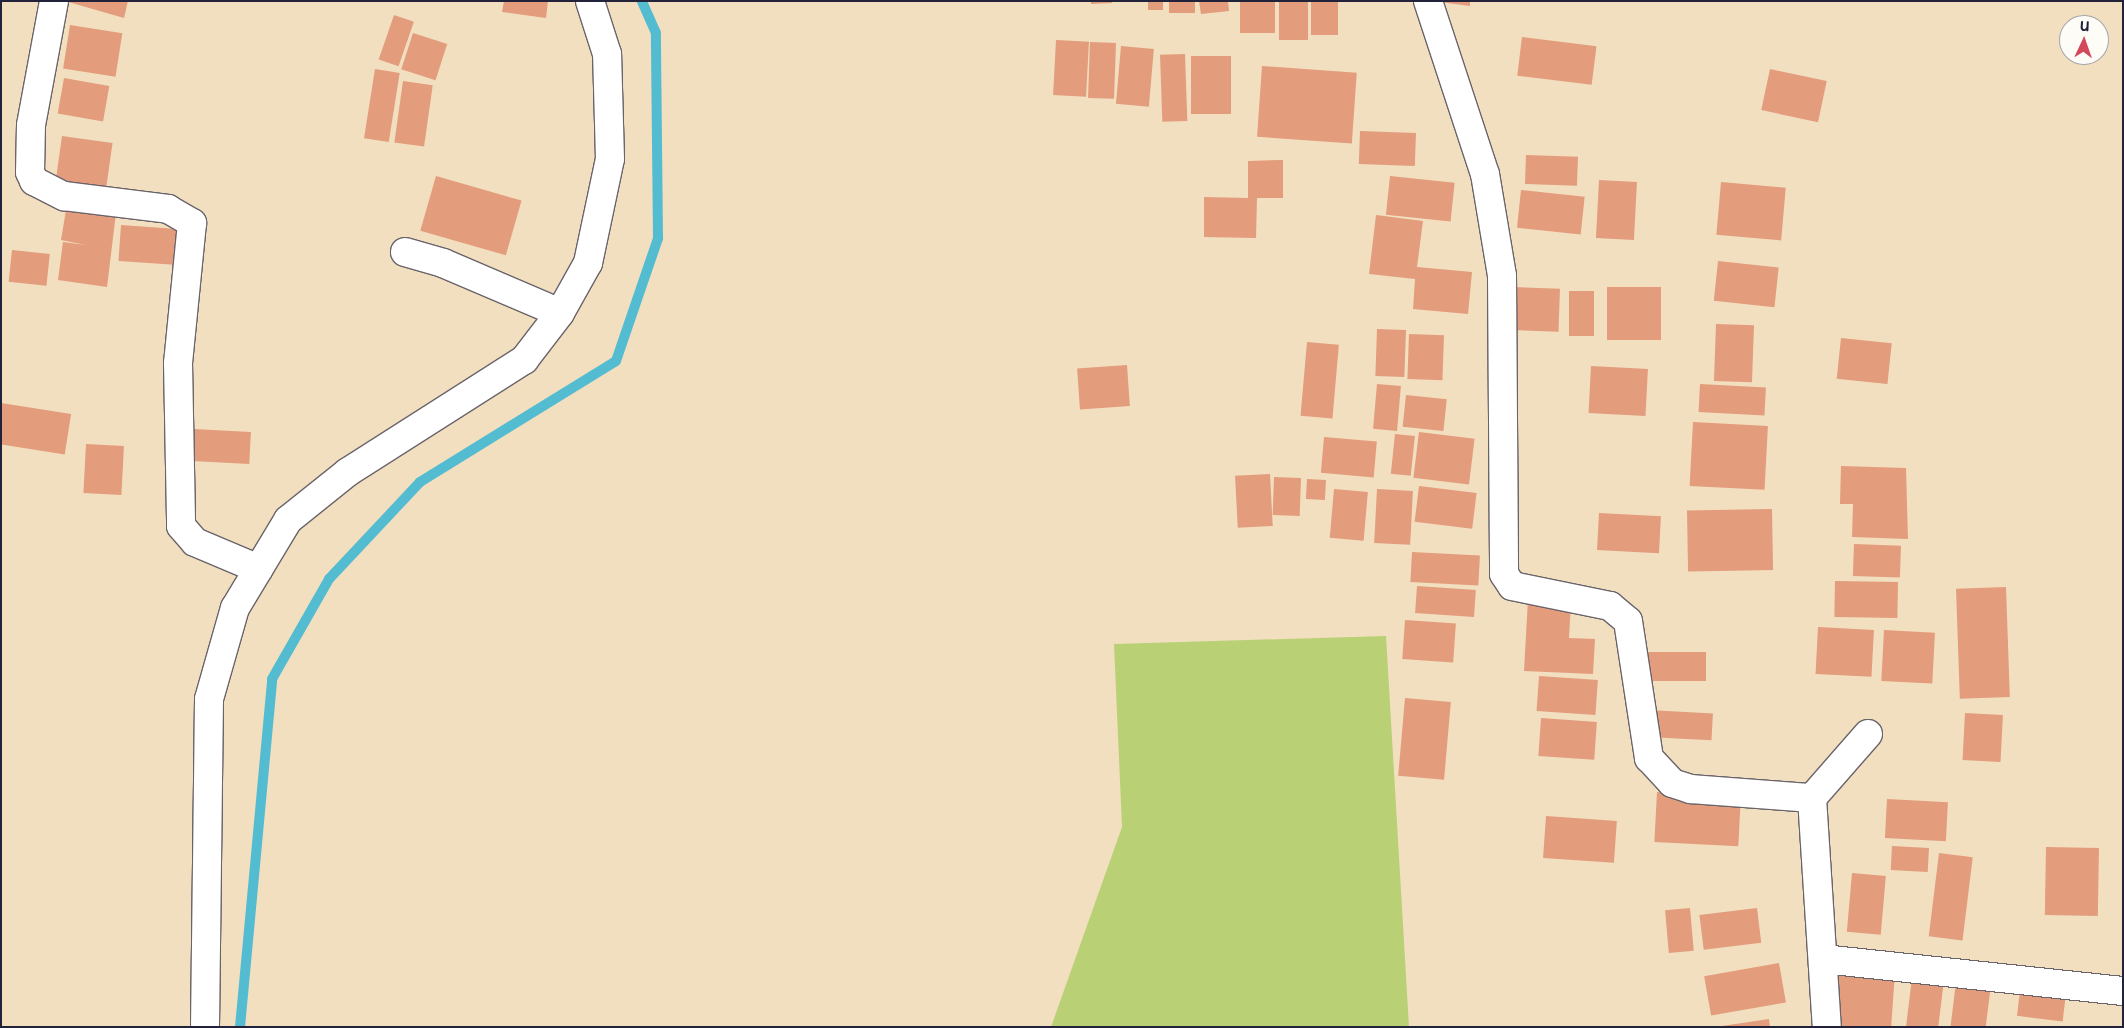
<!DOCTYPE html>
<html>
<head>
<meta charset="utf-8">
<style>
  body { margin:0 }
  #map { position:relative; width:2124px; height:1028px; overflow:hidden; background:#f1dfc0; font-family:Mali,sans-serif }
  div>[style] { position:absolute }
  [style*='--x'] { left:calc(var(--x)*1px); top:calc(var(--y)*1px); width:calc(var(--w)*1px); rotate:calc(var(--a)*1deg) }
  .green>* { inset:0; background:#bad074 }
  .stream>* { height:10px; margin:-5px; padding:0 5px; transform-origin:5px; border-radius:5px; background:#54bcd1 }
  .building>* { inset:0; background:#e39c7c; transform-origin:0 0 }
  .roads { filter:drop-shadow(1px 0 #6a646a) drop-shadow(-1px 0 #6a646a) drop-shadow(0 1px #6a646a) drop-shadow(0 -1px #6a646a) }
  .minor>* { height:28px; margin:-14px; padding:0 14px; transform-origin:14px; border-radius:14px; background:#fff }
  span { translate:-50% -50%; white-space:nowrap; text-align:center; line-height:1.15; -webkit-text-stroke:4px #fdfcf7; paint-order:stroke }
  .frame { position:absolute; inset:0; border:2px solid #22223b; pointer-events:none }
  .north { position:absolute; left:2059px; top:15px; width:50px; height:50px; box-sizing:border-box; background:#fdfcf7; border:1px solid #a5a5ac; border-radius:50%; rotate:3deg; font-size:14px; font-weight:700; line-height:20px; text-align:center; color:#22223b }
  .north::after { content:''; display:block; margin:auto; width:18px; height:22px; background:#d1495b; clip-path:polygon(50% 0,100% 100%,50% 72%,0 100%) }
</style>
</head>
<body>
<div id="map">
  <div class="green">
    <i style="clip-path:polygon(1386px 636px,1409px 1027px,1051px 1027px,1122px 827px,1114px 644px)"></i>
  </div>
  <div class="stream">
    <i style="--x:240;--y:1027;--w:349;--a:-84.7"></i>
    <i style="--x:272;--y:679;--w:115;--a:-60.3"></i>
    <i style="--x:329;--y:579;--w:133;--a:-46.8"></i>
    <i style="--x:420;--y:482;--w:230;--a:-31.7"></i>
    <i style="--x:616;--y:361;--w:130;--a:-71.1"></i>
    <i style="--x:658;--y:238;--w:205;--a:-90.6"></i>
    <i style="--x:656;--y:33;--w:35;--a:-114"></i>
  </div>
  <div class="building">
    <i style="clip-path:polygon(65px 1px,128px 1px,124px 18px)"></i>
    <i style="clip-path:polygon(504px 1px,548px 1px,546px 18px,502px 12px)"></i>
    <i style="clip-path:polygon(1091px 1px,1112px 1px,1112px 3px,1091px 4px)"></i>
    <i style="left:1148px;top:1px;width:15px;height:9px"></i>
    <i style="left:1169px;top:1px;width:26px;height:12px"></i>
    <i style="clip-path:polygon(1199px 1px,1228px 1px,1229px 11px,1201px 14px)"></i>
    <i style="left:1240px;top:1px;width:35px;height:32px"></i>
    <i style="left:1279px;top:1px;width:29px;height:39px"></i>
    <i style="left:1311px;top:1px;width:27px;height:34px"></i>
    <i style="clip-path:polygon(1432px 1px,1470px 1px,1470px 6px)"></i>
    <i style="left:394px;top:15px;width:21px;height:47px;rotate:19deg"></i>
    <i style="left:70px;top:25px;width:53px;height:44px;rotate:9deg"></i>
    <i style="left:413px;top:33px;width:36px;height:38px;rotate:18deg"></i>
    <i style="left:1522px;top:37px;width:75px;height:39px;rotate:7deg"></i>
    <i style="left:1056px;top:40px;width:33px;height:55px;rotate:3deg"></i>
    <i style="left:1090px;top:42px;width:26px;height:56px;rotate:2deg"></i>
    <i style="left:1121px;top:46px;width:33px;height:58px;rotate:5deg"></i>
    <i style="left:1185px;top:54px;width:67px;height:25px;rotate:88deg"></i>
    <i style="left:1191px;top:56px;width:40px;height:58px"></i>
    <i style="left:1262px;top:66px;width:95px;height:71px;rotate:4deg"></i>
    <i style="left:375px;top:69px;width:25px;height:70px;rotate:9deg"></i>
    <i style="left:1770px;top:69px;width:58px;height:42px;rotate:12deg"></i>
    <i style="left:64px;top:78px;width:46px;height:36px;rotate:10deg"></i>
    <i style="left:403px;top:81px;width:30px;height:62px;rotate:8deg"></i>
    <i style="left:1360px;top:131px;width:56px;height:33px;rotate:2deg"></i>
    <i style="left:62px;top:136px;width:51px;height:46px;rotate:8deg"></i>
    <i style="left:1526px;top:155px;width:52px;height:29px;rotate:2deg"></i>
    <i style="clip-path:polygon(1283px 160px,1283px 198px,1257px 198px,1256px 238px,1204px 237px,1204px 197px,1248px 198px,1248px 161px)"></i>
    <i style="left:436px;top:176px;width:89px;height:57px;rotate:16deg"></i>
    <i style="left:1390px;top:176px;width:65px;height:39px;rotate:6deg"></i>
    <i style="left:1599px;top:180px;width:38px;height:58px;rotate:3deg"></i>
    <i style="left:1721px;top:182px;width:65px;height:53px;rotate:5deg"></i>
    <i style="left:1521px;top:190px;width:64px;height:38px;rotate:6deg"></i>
    <i style="clip-path:polygon(67px 204px,116px 213px,107px 287px,58px 280px,63px 242px,86px 245px,61px 240px)"></i>
    <i style="clip-path:polygon(1376px 215px,1423px 221px,1417px 267px,1472px 272px,1468px 314px,1413px 309px,1415px 279px,1369px 274px)"></i>
    <i style="left:121px;top:225px;width:56px;height:36px;rotate:4deg"></i>
    <i style="left:12px;top:250px;width:38px;height:32px;rotate:6deg"></i>
    <i style="left:1718px;top:261px;width:61px;height:40px;rotate:6deg"></i>
    <i style="left:1512px;top:287px;width:48px;height:43px;rotate:2deg"></i>
    <i style="left:1607px;top:287px;width:54px;height:53px"></i>
    <i style="left:1569px;top:291px;width:25px;height:45px"></i>
    <i style="left:1716px;top:324px;width:38px;height:57px;rotate:2deg"></i>
    <i style="left:1377px;top:329px;width:29px;height:47px;rotate:2deg"></i>
    <i style="left:1409px;top:334px;width:35px;height:45px;rotate:2deg"></i>
    <i style="left:1841px;top:338px;width:51px;height:41px;rotate:6deg"></i>
    <i style="left:1307px;top:342px;width:32px;height:74px;rotate:5deg"></i>
    <i style="left:1127px;top:365px;width:41px;height:50px;rotate:86deg"></i>
    <i style="left:1591px;top:366px;width:57px;height:47px;rotate:3deg"></i>
    <i style="left:1377px;top:384px;width:24px;height:45px;rotate:5deg"></i>
    <i style="left:1700px;top:384px;width:66px;height:28px;rotate:3deg"></i>
    <i style="left:1406px;top:395px;width:41px;height:32px;rotate:6deg"></i>
    <i style="left:1px;top:403px;width:71px;height:41px;rotate:9deg"></i>
    <i style="left:1693px;top:422px;width:75px;height:64px;rotate:3deg"></i>
    <i style="left:194px;top:429px;width:57px;height:32px;rotate:3deg"></i>
    <i style="left:1419px;top:432px;width:56px;height:46px;rotate:7deg"></i>
    <i style="left:1395px;top:434px;width:20px;height:40px;rotate:6deg"></i>
    <i style="left:1324px;top:437px;width:53px;height:36px;rotate:5deg"></i>
    <i style="left:86px;top:444px;width:38px;height:49px;rotate:3deg"></i>
    <i style="clip-path:polygon(1841px 466px,1906px 468px,1908px 539px,1852px 537px,1853px 504px,1840px 504px)"></i>
    <i style="left:1270px;top:474px;width:52px;height:35px;rotate:87deg"></i>
    <i style="left:1274px;top:477px;width:27px;height:38px;rotate:2deg"></i>
    <i style="left:1307px;top:479px;width:19px;height:20px;rotate:3deg"></i>
    <i style="left:1419px;top:486px;width:58px;height:36px;rotate:7deg"></i>
    <i style="left:1334px;top:489px;width:34px;height:49px;rotate:5deg"></i>
    <i style="left:1377px;top:489px;width:36px;height:54px;rotate:3deg"></i>
    <i style="left:1772px;top:509px;width:61px;height:85px;rotate:89deg"></i>
    <i style="left:1599px;top:513px;width:62px;height:37px;rotate:3deg"></i>
    <i style="left:1854px;top:544px;width:47px;height:32px;rotate:2deg"></i>
    <i style="left:1412px;top:552px;width:68px;height:30px;rotate:3deg"></i>
    <i style="left:1835px;top:581px;width:63px;height:36px;rotate:1deg"></i>
    <i style="left:1417px;top:586px;width:59px;height:27px;rotate:4deg"></i>
    <i style="left:2006px;top:587px;width:110px;height:50px;rotate:88deg"></i>
    <i style="clip-path:polygon(1528px 599px,1571px 602px,1569px 638px,1595px 639px,1593px 674px,1524px 671px)"></i>
    <i style="left:1405px;top:620px;width:51px;height:39px;rotate:4deg"></i>
    <i style="left:1818px;top:627px;width:56px;height:47px;rotate:3deg"></i>
    <i style="left:1884px;top:630px;width:51px;height:51px;rotate:3deg"></i>
    <i style="left:1640px;top:652px;width:66px;height:29px"></i>
    <i style="left:1539px;top:676px;width:59px;height:35px;rotate:4deg"></i>
    <i style="left:1405px;top:698px;width:46px;height:78px;rotate:5deg"></i>
    <i style="left:1648px;top:710px;width:65px;height:27px;rotate:3deg"></i>
    <i style="left:1965px;top:713px;width:38px;height:47px;rotate:3deg"></i>
    <i style="left:1541px;top:718px;width:56px;height:38px;rotate:4deg"></i>
    <i style="left:1657px;top:792px;width:84px;height:50px;rotate:3deg"></i>
    <i style="left:1887px;top:799px;width:61px;height:39px;rotate:3deg"></i>
    <i style="left:1546px;top:816px;width:71px;height:42px;rotate:4deg"></i>
    <i style="left:1892px;top:846px;width:37px;height:24px;rotate:3deg"></i>
    <i style="left:2046px;top:847px;width:53px;height:68px;rotate:1deg"></i>
    <i style="left:1939px;top:853px;width:34px;height:84px;rotate:7deg"></i>
    <i style="left:1852px;top:873px;width:34px;height:59px;rotate:5deg"></i>
    <i style="left:1690px;top:908px;width:43px;height:25px;rotate:85deg"></i>
    <i style="left:1757px;top:908px;width:35px;height:58px;rotate:83deg"></i>
    <i style="left:1779px;top:963px;width:40px;height:76px;rotate:80deg"></i>
    <i style="left:1839px;top:970px;width:56px;height:57px;rotate:4deg"></i>
    <i style="left:1912px;top:978px;width:32px;height:49px;rotate:7deg"></i>
    <i style="left:1956px;top:982px;width:35px;height:45px;rotate:7deg"></i>
    <i style="left:2020px;top:991px;width:46px;height:25px;rotate:7deg"></i>
    <i style="clip-path:polygon(1769px 1019px,1770px 1027px,1722px 1027px,1722px 1026px)"></i>
  </div>
  <div class="roads">
    <div class="minor">
      <i style="--x:54;--y:1;--w:126;--a:100.5"></i>
      <i style="--x:31;--y:125;--w:47;--a:91.2"></i>
      <i style="--x:30;--y:172;--w:10;--a:66"></i>
      <i style="--x:34;--y:181;--w:34;--a:27"></i>
      <i style="--x:64;--y:196;--w:105;--a:7.1"></i>
      <i style="--x:168;--y:209;--w:28;--a:30"></i>
      <i style="--x:192;--y:223;--w:141;--a:95.7"></i>
      <i style="--x:178;--y:363;--w:163;--a:88.9"></i>
      <i style="--x:181;--y:526;--w:21;--a:49"></i>
      <i style="--x:195;--y:542;--w:69;--a:22.9"></i>
      <i style="--x:1428;--y:1;--w:182;--a:71.8"></i>
      <i style="--x:1485;--y:174;--w:103;--a:80.5"></i>
      <i style="--x:1502;--y:276;--w:298;--a:89.6"></i>
      <i style="--x:1504;--y:574;--w:14;--a:56"></i>
      <i style="--x:1512;--y:586;--w:100;--a:11.5"></i>
      <i style="--x:1610;--y:606;--w:23;--a:40"></i>
      <i style="--x:1628;--y:621;--w:139;--a:81.3"></i>
      <i style="--x:1649;--y:758;--w:34;--a:47"></i>
      <i style="--x:1672;--y:783;--w:20;--a:18"></i>
      <i style="--x:1691;--y:789;--w:121;--a:4.3"></i>
      <i style="--x:1812;--y:798;--w:229;--a:86.3"></i>
      <i style="--x:405;--y:252;--w:40;--a:16"></i>
      <i style="--x:443;--y:263;--w:127;--a:23.1"></i>
      <i style="--x:1812;--y:798;--w:85;--a:-48.8"></i>
      <i style="--x:1823;--y:959;--w:302;--a:6.1"></i>
      <i style="--x:205;--y:1027;--w:328;--a:-89.3"></i>
      <i style="--x:209;--y:699;--w:95;--a:-74.1"></i>
      <i style="--x:235;--y:608;--w:103;--a:-58.9"></i>
      <i style="--x:288;--y:520;--w:77;--a:-38.7"></i>
      <i style="--x:348;--y:472;--w:209;--a:-32.5"></i>
      <i style="--x:524;--y:360;--w:59;--a:-52.5"></i>
      <i style="--x:560;--y:313;--w:57;--a:-60.8"></i>
      <i style="--x:588;--y:263;--w:106;--a:-78.1"></i>
      <i style="--x:610;--y:159;--w:105;--a:-91.6"></i>
      <i style="--x:607;--y:54;--w:56;--a:-107.8"></i>
    </div>
  </div>
  <div class="frame"></div>
  <div class="north">U</div>
</div>
</body>
</html>
